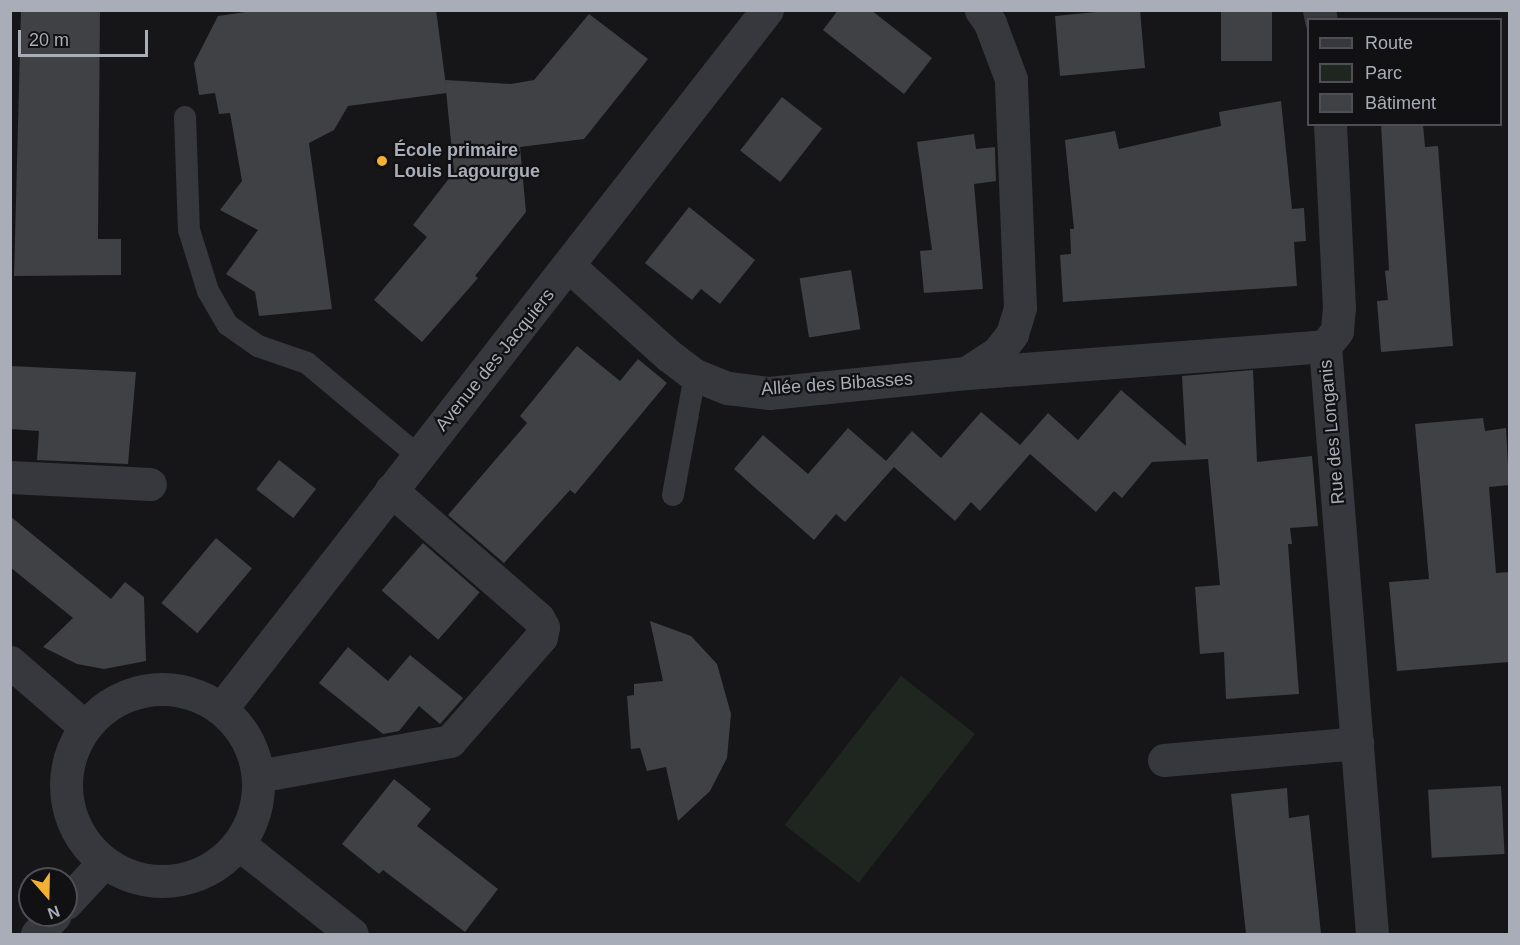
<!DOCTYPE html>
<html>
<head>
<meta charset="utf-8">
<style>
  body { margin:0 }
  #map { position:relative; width:1520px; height:945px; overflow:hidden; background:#161618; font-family:Helvetica,sans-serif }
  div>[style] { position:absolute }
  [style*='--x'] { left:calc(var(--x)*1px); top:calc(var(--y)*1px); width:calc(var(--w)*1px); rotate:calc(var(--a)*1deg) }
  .green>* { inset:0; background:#1e261f; transform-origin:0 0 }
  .building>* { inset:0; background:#404145; transform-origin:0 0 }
  .lane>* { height:22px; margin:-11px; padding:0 11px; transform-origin:11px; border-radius:11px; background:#37383d }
  .street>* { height:33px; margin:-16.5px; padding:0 16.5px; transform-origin:16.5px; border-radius:16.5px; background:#37383d }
  .street>.ring { margin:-16.5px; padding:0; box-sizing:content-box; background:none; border:33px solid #37383d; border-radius:50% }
  .dots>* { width:16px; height:16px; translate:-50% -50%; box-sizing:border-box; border:3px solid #111113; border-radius:50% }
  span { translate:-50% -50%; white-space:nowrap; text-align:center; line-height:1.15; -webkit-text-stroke:4.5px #111113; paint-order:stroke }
  .poi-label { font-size:18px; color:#a8adb8; font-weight:700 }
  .left { translate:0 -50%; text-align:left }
  .street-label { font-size:18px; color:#a8adb8 }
  .frame { position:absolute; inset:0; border:12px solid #a8adb8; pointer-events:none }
  .legend { position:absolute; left:1307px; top:18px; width:195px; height:108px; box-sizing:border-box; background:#111113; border:2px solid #4d4f55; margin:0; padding:8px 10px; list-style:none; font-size:18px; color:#a8adb8 }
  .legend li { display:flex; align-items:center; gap:12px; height:30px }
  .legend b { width:30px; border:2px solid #4d4f55 }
  .north { position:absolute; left:18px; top:867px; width:60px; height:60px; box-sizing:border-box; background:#111113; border:2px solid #4d4f55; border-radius:50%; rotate:160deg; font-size:16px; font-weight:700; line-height:24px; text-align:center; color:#a8adb8 }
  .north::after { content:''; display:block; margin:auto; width:21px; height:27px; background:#f2b134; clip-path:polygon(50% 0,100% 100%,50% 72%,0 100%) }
  .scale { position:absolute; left:18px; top:30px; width:130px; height:27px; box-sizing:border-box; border:3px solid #a8adb8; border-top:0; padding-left:8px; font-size:18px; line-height:21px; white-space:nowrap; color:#a8adb8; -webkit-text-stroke:4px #111113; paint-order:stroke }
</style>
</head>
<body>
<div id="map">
  <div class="green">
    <i style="left:901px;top:676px;width:94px;height:189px;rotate:38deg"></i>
  </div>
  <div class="building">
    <i style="clip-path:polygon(21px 10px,100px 10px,98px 239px,121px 239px,121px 275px,14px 276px)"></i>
    <i style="clip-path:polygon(260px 10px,436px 10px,447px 93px,348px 106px,334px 130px,309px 143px,332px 309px,259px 316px,255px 292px,226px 274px,258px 230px,220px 210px,242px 181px,230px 113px,219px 114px,215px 93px,199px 95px,194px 63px,218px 16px)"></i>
    <i style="clip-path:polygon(838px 10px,871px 10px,932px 58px,904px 94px,823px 30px)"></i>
    <i style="clip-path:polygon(1117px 10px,1140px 10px,1145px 68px,1060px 76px,1055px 16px)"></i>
    <i style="left:1221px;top:10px;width:51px;height:51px"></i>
    <i style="clip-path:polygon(589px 14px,648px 59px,584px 139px,520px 147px,526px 212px,475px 276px,478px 278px,422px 342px,374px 300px,427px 237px,413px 225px,454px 172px,445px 80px,511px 84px,534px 80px)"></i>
    <i style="left:782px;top:97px;width:51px;height:68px;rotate:38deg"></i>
    <i style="clip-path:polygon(1281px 101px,1292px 209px,1304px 208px,1306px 241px,1294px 242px,1297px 286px,1063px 302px,1060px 255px,1071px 254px,1070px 229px,1074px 229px,1065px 140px,1115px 131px,1119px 149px,1221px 126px,1219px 112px)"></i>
    <i style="clip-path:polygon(1381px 124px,1423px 124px,1425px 147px,1438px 146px,1453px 346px,1381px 352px,1377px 301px,1388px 300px,1385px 271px,1389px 270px)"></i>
    <i style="clip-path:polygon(974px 134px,976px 149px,995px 147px,995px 150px,996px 181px,974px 184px,983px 289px,924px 293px,920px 251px,932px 250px,917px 142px)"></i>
    <i style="clip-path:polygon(689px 207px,755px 260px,720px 304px,701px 289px,692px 300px,645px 263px)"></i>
    <i style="left:851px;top:270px;width:60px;height:52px;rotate:81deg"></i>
    <i style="clip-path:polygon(577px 346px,620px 381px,638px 359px,667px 383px,575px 494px,570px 490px,504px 563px,448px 515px,527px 423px,520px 416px)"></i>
    <i style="clip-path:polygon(10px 366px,136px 372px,128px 464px,37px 460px,39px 431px,10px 429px)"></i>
    <i style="clip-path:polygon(1253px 370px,1257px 462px,1312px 456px,1318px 526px,1290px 528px,1292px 544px,1288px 544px,1299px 694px,1226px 699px,1224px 652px,1200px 654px,1195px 587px,1220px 585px,1208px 459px,1152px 462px,1122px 498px,1114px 491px,1096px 512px,1030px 454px,980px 511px,971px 502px,955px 521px,894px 467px,845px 522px,836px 514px,814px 540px,734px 469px,763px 435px,808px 474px,848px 428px,886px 461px,912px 431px,941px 458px,981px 412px,1020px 445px,1048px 413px,1078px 440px,1121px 390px,1186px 446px,1182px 376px)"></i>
    <i style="clip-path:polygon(1483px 418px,1485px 431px,1506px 428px,1509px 485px,1489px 487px,1496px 573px,1509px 572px,1509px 662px,1397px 671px,1389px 582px,1429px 579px,1415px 424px)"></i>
    <i style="left:279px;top:460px;width:47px;height:37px;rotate:38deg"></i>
    <i style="clip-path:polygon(10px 516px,111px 599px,125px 582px,144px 597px,146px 661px,104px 669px,77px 664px,43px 647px,73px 618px,10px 567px)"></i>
    <i style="left:216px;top:538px;width:47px;height:85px;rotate:40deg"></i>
    <i style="left:423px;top:543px;width:75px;height:63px;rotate:41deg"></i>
    <i style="clip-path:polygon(650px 621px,691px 636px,717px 664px,731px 714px,727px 758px,710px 791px,678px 821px,666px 767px,647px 771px,640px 748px,631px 749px,627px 696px,634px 695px,634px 684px,663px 681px)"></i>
    <i style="clip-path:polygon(348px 647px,388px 681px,410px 655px,463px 698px,440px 724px,419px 706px,399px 731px,383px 734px,319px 683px)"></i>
    <i style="clip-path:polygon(394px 779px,431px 809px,417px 826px,498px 889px,465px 932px,383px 870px,379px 874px,342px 844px)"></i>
    <i style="left:1501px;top:786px;width:68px;height:73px;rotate:87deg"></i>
    <i style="clip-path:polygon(1287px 788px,1289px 818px,1309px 815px,1321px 934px,1246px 934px,1231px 794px)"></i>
  </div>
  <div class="lane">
    <i style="--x:185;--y:117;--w:113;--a:88"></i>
    <i style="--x:189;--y:230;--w:64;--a:72.7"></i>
    <i style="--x:208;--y:291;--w:39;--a:60"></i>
    <i style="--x:228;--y:325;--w:37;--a:35"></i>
    <i style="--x:258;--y:346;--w:52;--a:19.1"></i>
    <i style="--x:307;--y:363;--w:143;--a:39.9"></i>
    <i style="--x:673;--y:495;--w:122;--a:-79.6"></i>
  </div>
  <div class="street">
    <i style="--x:1319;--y:10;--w:10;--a:79"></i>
    <i style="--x:1330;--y:124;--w:183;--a:87.2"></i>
    <i style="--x:1339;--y:307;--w:24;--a:95"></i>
    <i style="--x:1337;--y:331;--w:19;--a:129"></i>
    <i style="--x:1325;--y:346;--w:590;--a:85.43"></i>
    <i style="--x:570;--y:267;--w:132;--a:41.9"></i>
    <i style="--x:668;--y:355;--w:34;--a:37"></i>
    <i style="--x:695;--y:375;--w:35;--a:22"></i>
    <i style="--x:728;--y:388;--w:41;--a:7"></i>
    <i style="--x:769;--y:393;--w:198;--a:-5.8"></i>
    <i style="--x:966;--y:373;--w:38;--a:-33"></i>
    <i style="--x:998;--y:352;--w:23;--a:-52"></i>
    <i style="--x:1012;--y:334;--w:28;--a:-73"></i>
    <i style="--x:1020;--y:307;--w:228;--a:-92.3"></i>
    <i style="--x:1011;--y:79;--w:60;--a:-110.6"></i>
    <i style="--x:990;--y:23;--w:16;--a:-125"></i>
    <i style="--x:968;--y:373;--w:358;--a:-4.3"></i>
    <i style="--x:10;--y:477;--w:140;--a:2.9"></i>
    <i style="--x:10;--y:662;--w:99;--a:40.9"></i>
    <i class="ring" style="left:66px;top:689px;width:159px;height:159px"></i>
    <i style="--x:221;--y:709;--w:887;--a:-52.01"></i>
    <i style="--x:1164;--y:760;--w:194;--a:-5"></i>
    <i style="--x:258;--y:776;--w:195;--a:-10.3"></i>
    <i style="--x:450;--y:741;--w:138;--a:-48.8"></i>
    <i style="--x:541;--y:637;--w:10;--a:-79"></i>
    <i style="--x:543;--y:627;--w:10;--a:-119"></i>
    <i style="--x:538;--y:618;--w:195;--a:-139"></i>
    <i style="--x:239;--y:844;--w:144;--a:38.5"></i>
    <i style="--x:66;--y:903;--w:54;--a:-47.2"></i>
    <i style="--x:37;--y:934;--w:26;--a:-47"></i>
  </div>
  <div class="dots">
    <i style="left:382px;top:161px;background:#f2b134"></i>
  </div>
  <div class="poi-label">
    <span class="left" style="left:394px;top:161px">École primaire<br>Louis Lagourgue</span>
  </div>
  <div class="street-label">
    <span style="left:495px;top:360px;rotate:-51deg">Avenue des Jacquiers</span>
    <span style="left:837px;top:384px;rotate:-4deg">Allée des Bibasses</span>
    <span style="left:1332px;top:432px;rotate:-95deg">Rue des Longanis</span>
  </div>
  <div class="frame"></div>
  <ul class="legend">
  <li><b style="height:8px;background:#37383d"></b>Route</li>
  <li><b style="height:16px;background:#1e261f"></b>Parc</li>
  <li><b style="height:16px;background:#404145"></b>Bâtiment</li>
  </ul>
  <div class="north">N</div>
  <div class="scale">20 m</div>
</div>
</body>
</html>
